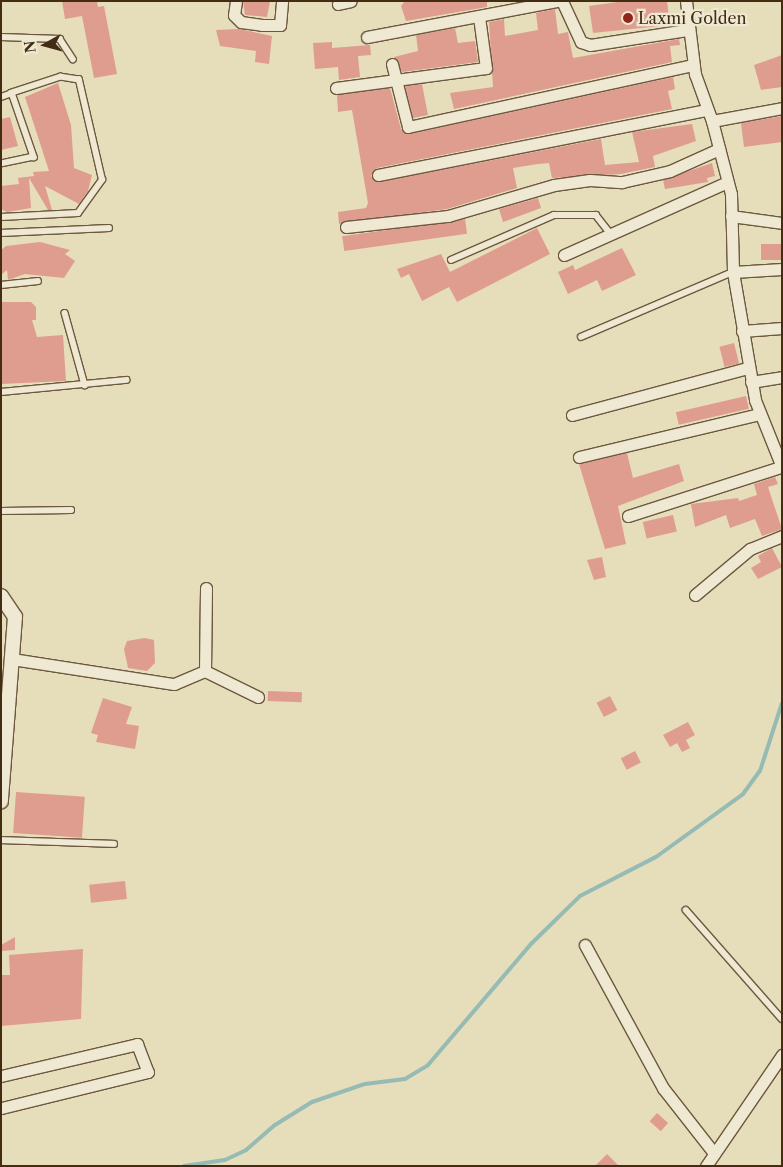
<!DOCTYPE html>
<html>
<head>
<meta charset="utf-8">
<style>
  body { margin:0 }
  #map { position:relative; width:783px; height:1167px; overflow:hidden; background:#e6ddbb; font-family:"Libre Caslon Text",serif }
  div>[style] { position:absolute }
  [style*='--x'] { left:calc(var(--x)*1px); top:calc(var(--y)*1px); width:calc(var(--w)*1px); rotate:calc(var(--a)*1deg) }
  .stream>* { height:4px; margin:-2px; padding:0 2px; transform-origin:2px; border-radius:2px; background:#96bbb4 }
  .building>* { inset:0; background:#df9d8f; transform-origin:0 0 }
  .roads { filter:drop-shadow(1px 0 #6c583e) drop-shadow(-1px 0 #6c583e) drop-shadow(0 1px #6c583e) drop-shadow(0 -1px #6c583e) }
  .service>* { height:5.5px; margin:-2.75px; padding:0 2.75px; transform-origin:2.75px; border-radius:2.75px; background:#efe9d3 }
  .minor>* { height:11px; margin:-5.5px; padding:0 5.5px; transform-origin:5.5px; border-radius:5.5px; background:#efe9d3 }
  .tertiary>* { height:14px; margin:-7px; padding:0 7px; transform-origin:7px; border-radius:7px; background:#efe9d3 }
  .dots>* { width:14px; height:14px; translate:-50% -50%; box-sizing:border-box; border:2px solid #efe9d3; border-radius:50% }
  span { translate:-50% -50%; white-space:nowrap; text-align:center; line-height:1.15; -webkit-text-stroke:4.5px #efe9d3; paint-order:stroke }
  .poi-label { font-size:16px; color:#432c14 }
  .left { translate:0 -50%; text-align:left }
  .frame { position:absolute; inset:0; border:2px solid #432c14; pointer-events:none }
  .north { position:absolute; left:20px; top:20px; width:50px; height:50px; -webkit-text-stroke:4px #efe9d3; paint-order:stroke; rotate:263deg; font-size:14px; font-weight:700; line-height:20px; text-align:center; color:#432c14 }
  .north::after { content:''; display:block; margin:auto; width:18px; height:22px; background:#432c14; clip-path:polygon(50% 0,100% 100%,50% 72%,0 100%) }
</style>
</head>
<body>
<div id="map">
  <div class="stream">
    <i style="--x:184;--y:1166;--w:41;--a:-8.3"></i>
    <i style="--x:225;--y:1160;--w:23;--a:-25"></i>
    <i style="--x:246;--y:1150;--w:38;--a:-41"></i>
    <i style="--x:275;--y:1125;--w:44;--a:-31.9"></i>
    <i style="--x:312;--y:1102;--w:56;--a:-18.8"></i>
    <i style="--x:365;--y:1084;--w:40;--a:-7.1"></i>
    <i style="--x:405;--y:1079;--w:27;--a:-31"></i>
    <i style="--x:428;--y:1065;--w:160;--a:-49.6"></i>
    <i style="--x:532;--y:943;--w:67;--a:-44.4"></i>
    <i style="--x:580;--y:896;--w:85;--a:-27.2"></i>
    <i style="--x:656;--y:857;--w:107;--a:-35.9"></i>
    <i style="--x:743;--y:794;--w:29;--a:-54"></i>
    <i style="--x:760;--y:771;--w:71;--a:-72.1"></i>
  </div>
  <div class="building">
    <i style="clip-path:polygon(62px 1px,97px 1px,98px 7px,104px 6px,117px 74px,94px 78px,82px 16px,65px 19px)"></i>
    <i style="clip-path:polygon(243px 1px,270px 1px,267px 17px,245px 15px)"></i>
    <i style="clip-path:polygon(405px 1px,487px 1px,487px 7px,406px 21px,401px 6px)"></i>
    <i style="clip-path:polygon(625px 1px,667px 1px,670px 25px,593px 33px,589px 6px)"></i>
    <i style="clip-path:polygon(555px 9px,558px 34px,568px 32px,573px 58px,679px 39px,680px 45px,670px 46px,672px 62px,454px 109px,450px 93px,493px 87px,489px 22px,504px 19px,505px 36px,538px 30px,536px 13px)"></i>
    <i style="clip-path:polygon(455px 28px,458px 43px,475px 41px,478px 62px,402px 72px,394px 57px,418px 51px,416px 35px)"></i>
    <i style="clip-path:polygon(239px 29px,272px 36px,269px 64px,255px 62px,256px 51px,220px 46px,216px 30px)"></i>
    <i style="clip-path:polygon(332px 42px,332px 48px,370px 45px,371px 55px,358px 56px,360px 77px,339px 80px,338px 67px,315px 69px,313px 43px)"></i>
    <i style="clip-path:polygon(782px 55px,782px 87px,761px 90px,754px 65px)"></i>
    <i style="clip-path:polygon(673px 77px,675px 89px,668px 91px,672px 109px,377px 168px,371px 176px,379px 182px,601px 139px,605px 165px,639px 162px,632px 132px,692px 124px,696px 141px,653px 156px,655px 167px,621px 174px,552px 178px,549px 163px,538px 164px,513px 168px,517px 188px,447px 209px,339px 224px,338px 212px,366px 208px,368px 203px,352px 110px,338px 112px,337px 95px,390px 88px,401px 129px,409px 134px)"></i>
    <i style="clip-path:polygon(58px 83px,71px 125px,74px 168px,92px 175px,88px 191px,79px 204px,45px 186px,52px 210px,48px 210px,29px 178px,31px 208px,7px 212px,1px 209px,1px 186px,19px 184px,18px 178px,34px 176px,33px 172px,49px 171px,25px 97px)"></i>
    <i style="clip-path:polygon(422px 84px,428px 115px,413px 118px,405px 86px)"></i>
    <i style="clip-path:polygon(782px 116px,782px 142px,744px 147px,741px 123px)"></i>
    <i style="clip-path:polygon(10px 117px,18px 146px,1px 150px,1px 119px)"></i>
    <i style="clip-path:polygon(712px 163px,715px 176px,707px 178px,708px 182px,665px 189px,663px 180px)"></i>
    <i style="clip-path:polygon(538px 198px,541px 208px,503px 222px,499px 209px)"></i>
    <i style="left:465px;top:219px;width:15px;height:124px;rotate:82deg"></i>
    <i style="clip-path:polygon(537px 228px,550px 254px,457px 302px,449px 287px,422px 301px,409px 274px,401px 278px,397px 269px,441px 254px,450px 272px)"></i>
    <i style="clip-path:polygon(40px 242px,70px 250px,65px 254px,75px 261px,64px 278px,25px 274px,8px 280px,7px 270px,1px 275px,1px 250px,6px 246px)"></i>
    <i style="left:782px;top:244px;width:16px;height:21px;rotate:90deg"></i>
    <i style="clip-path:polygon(622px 248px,636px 275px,602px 291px,597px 280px,568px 294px,558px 272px,573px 265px,575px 270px)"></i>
    <i style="clip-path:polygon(1px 302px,31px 302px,36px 307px,36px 320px,32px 320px,37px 337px,63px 335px,66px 381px,1px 384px)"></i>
    <i style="left:734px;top:343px;width:21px;height:15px;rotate:76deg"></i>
    <i style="left:746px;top:396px;width:13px;height:72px;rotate:77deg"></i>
    <i style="clip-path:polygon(627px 453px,633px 478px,679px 464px,684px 481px,618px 506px,626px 544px,605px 549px,579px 464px)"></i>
    <i style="clip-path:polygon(775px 477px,778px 484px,768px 487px,782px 529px,762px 536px,755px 519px,730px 528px,726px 515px,695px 527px,691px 504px,738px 498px,739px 501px,757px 495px,754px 484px)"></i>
    <i style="left:673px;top:515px;width:17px;height:31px;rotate:77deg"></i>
    <i style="clip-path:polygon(772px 548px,782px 567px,758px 579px,751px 568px,761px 562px,758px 556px)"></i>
    <i style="clip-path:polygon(602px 557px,606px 577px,594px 580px,587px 560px)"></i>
    <i style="clip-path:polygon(145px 638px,154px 640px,155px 663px,147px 671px,128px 668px,124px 649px,127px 641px)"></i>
    <i style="left:268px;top:691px;width:34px;height:10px;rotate:2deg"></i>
    <i style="left:610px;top:696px;width:16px;height:15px;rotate:63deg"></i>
    <i style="clip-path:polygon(103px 698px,132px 707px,126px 724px,139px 726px,135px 749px,96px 742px,98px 735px,91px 733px)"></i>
    <i style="clip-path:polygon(688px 722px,695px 735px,686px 740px,690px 748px,682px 752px,677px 743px,670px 747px,663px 735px)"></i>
    <i style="left:635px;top:751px;width:13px;height:16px;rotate:63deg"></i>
    <i style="left:16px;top:792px;width:69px;height:41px;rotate:4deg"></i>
    <i style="left:125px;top:881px;width:18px;height:36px;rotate:84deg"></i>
    <i style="clip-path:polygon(15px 937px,15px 950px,1px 951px,1px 945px)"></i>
    <i style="clip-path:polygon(83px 949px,81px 1019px,1px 1026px,1px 975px,10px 975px,9px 955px)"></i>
    <i style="left:657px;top:1113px;width:15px;height:11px;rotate:42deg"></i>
    <i style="clip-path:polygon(607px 1154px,619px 1166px,595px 1166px)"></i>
  </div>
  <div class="roads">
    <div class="service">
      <i style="--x:1;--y:37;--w:59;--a:1.9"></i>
      <i style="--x:60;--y:39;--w:24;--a:57"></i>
      <i style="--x:1;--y:97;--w:12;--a:-20"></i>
      <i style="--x:12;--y:93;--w:68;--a:71"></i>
      <i style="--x:34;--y:157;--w:34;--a:168"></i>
      <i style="--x:1;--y:217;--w:77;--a:-3"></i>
      <i style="--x:78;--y:213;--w:41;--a:-54"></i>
      <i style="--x:102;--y:180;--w:103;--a:-103"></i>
      <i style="--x:79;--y:80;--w:18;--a:-171"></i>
      <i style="--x:61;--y:77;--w:52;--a:161.9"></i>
      <i style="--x:1;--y:233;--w:108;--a:-2.7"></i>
      <i style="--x:451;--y:260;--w:112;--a:-23.6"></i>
      <i style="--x:554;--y:215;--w:42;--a:0"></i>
      <i style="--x:596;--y:215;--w:24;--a:52"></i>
      <i style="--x:1;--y:285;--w:37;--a:-6"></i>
      <i style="--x:65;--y:313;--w:75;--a:74.5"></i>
      <i style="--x:581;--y:337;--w:165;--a:-23.2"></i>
      <i style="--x:1;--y:392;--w:126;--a:-5.5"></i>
      <i style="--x:1;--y:511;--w:70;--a:-0.8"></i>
      <i style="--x:1;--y:840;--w:113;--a:2"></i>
      <i style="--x:686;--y:910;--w:145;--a:48.6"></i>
    </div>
    <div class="minor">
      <i style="--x:236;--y:1;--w:14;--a:98"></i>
      <i style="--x:234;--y:15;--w:10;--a:45"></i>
      <i style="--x:241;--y:22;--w:21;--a:8"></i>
      <i style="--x:262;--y:25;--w:18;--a:0"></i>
      <i style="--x:280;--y:25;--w:24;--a:-85"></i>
      <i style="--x:562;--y:1;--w:45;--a:65.1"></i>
      <i style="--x:581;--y:42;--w:9;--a:18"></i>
      <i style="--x:590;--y:45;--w:98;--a:-8.8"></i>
      <i style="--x:686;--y:1;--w:74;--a:83"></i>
      <i style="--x:695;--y:74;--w:50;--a:70.1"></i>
      <i style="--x:712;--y:121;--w:75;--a:75.4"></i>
      <i style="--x:731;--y:194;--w:78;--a:88.5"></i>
      <i style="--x:733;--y:272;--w:130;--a:80.2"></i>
      <i style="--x:755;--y:400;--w:72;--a:68.1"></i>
      <i style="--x:338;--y:4;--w:13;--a:-13"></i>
      <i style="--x:367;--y:37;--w:194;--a:-10.7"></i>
      <i style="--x:392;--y:64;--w:65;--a:75.7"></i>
      <i style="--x:408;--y:127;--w:292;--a:-12.3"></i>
      <i style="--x:336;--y:88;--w:151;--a:-7.6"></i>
      <i style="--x:486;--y:68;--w:51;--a:-97.8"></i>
      <i style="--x:712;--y:121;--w:71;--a:-10.5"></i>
      <i style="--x:378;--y:175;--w:335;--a:-11.2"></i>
      <i style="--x:731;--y:216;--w:51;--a:7.8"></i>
      <i style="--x:346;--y:227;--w:103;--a:-6.2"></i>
      <i style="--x:448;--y:216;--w:110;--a:-16.3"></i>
      <i style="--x:554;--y:185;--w:36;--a:-8"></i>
      <i style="--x:590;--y:180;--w:32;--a:4"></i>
      <i style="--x:622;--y:182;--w:49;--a:-12.9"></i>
      <i style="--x:670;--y:171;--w:54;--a:-24.2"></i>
      <i style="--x:564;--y:255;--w:179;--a:-24.1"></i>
      <i style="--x:733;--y:272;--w:49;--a:-3.5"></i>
      <i style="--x:742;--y:331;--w:40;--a:-4.3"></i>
      <i style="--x:751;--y:382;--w:31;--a:-9"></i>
      <i style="--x:572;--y:415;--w:182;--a:-15"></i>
      <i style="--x:579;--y:457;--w:186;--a:-13.4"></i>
      <i style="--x:628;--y:516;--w:161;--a:-17.8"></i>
      <i style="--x:695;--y:595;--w:72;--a:-39.9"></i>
      <i style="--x:750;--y:549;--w:35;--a:-22"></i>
      <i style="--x:12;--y:659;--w:164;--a:8.8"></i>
      <i style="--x:174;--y:684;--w:34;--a:-23"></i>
      <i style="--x:205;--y:671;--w:83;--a:-89.3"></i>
      <i style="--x:205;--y:671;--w:59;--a:26.1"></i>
      <i style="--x:585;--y:945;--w:163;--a:61.4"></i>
      <i style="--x:663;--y:1088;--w:83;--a:51.9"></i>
      <i style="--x:1;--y:1076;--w:140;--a:-13.2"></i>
      <i style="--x:137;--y:1044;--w:30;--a:69"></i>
      <i style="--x:148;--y:1072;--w:151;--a:166.2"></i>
      <i style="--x:706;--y:1166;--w:135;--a:-55.6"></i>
    </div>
    <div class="tertiary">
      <i style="--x:1;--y:596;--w:25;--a:56"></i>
      <i style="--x:15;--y:617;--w:185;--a:94.4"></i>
    </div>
  </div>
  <div class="dots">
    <i style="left:628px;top:18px;background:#8f2418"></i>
  </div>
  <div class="poi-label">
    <span class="left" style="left:638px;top:18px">Laxmi Golden</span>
  </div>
  <div class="frame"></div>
  <div class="north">N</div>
</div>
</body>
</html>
